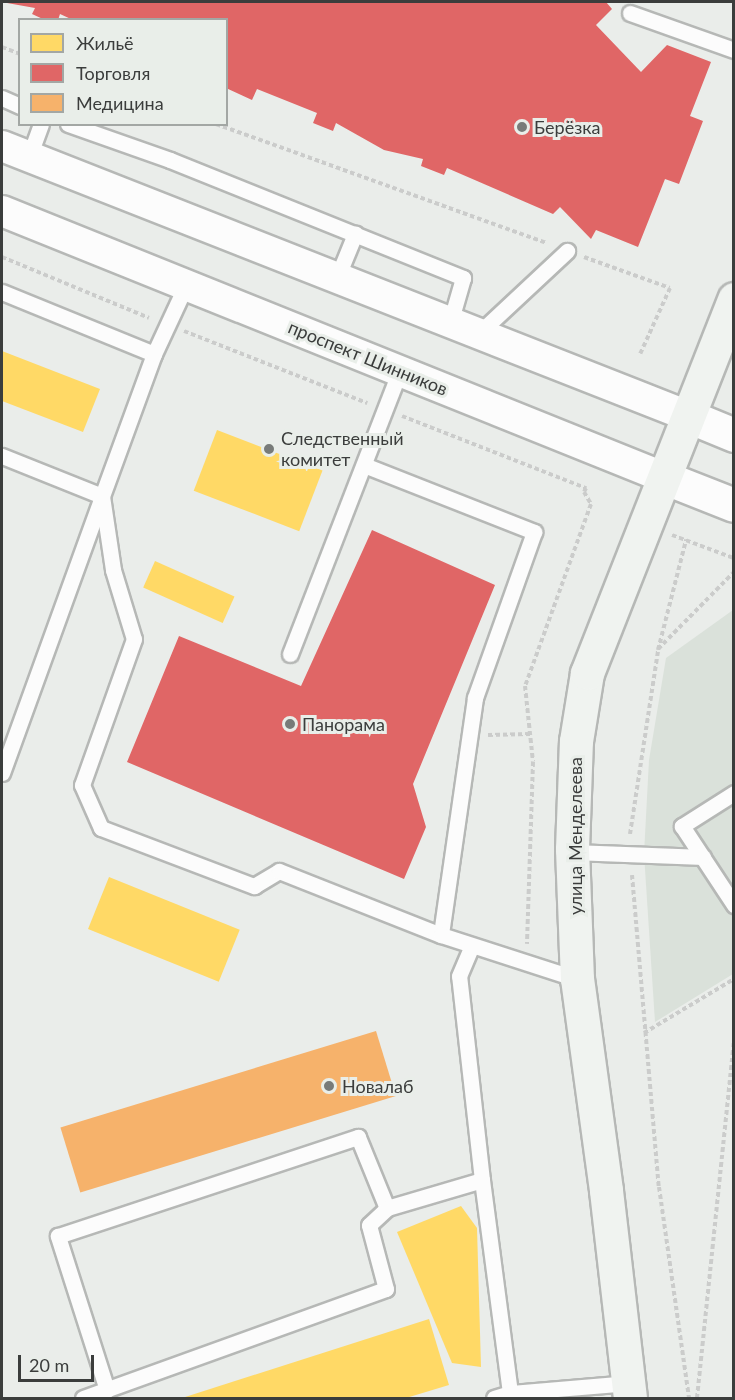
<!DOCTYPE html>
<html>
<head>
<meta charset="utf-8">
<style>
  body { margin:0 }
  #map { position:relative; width:735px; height:1400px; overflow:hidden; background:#eaedea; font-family:Lato,sans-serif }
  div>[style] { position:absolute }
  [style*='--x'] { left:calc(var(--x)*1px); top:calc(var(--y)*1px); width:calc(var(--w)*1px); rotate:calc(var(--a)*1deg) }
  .built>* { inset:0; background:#dae1da }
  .homes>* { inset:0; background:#ffd966; transform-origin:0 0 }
  .shops>* { inset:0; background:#e06666 }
  .health>* { inset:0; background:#f6b26b; transform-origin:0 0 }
  .path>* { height:4px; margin-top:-2px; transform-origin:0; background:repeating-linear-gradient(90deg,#cbcccb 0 4.5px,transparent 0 7.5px) }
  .roads { filter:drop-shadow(2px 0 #b6b8b6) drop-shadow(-2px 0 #b6b8b6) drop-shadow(0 2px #b6b8b6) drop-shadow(0 -2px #b6b8b6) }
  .service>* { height:15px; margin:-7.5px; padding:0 7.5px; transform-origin:7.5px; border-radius:7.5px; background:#fcfcfc }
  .minor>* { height:30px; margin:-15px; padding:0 15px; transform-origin:15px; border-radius:15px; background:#fcfcfc }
  .tertiary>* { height:33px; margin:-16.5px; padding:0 16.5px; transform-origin:16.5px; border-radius:16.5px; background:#fcfcfc }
  .secondary>* { height:33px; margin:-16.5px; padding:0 16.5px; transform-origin:16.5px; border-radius:16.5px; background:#f0f3f0 }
  .dots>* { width:16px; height:16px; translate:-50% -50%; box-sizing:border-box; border:3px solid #e9eee9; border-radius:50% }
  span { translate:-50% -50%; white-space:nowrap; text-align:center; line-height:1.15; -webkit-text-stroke:6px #e9eee9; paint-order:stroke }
  .poi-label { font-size:18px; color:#3b3d3c }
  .left { translate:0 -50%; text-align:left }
  .street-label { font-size:18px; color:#3b3d3c }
  .frame { position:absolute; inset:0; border:3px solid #3b3d3c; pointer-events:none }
  .legend { position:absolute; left:18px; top:18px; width:210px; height:108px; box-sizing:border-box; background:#e9eee9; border:2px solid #a3a7a4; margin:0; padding:8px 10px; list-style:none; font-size:18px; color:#3b3d3c }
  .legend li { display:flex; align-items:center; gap:12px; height:30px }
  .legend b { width:30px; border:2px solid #a3a7a4 }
  .scale { position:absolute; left:18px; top:1355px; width:76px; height:27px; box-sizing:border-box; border:3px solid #3b3d3c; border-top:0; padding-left:8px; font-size:18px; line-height:21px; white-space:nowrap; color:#3b3d3c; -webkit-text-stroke:4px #e9eee9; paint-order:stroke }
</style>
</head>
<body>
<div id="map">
  <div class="built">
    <i style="clip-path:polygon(733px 610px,733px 974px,655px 1022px,644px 854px,649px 760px,666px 658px)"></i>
  </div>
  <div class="homes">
    <i style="clip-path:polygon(2px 351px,100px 389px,83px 432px,2px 401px)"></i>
    <i style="left:217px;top:430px;width:113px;height:65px;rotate:21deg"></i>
    <i style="left:155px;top:561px;width:87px;height:29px;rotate:24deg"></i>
    <i style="left:109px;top:877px;width:141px;height:56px;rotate:22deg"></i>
    <i style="clip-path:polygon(461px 1206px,477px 1228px,481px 1367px,452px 1363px,397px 1232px)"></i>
    <i style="clip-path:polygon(429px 1319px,449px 1385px,406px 1398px,182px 1398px)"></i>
  </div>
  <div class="shops">
    <i style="clip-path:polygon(7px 3px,606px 2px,612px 9px,596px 25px,641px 72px,667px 45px,711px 62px,690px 116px,703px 121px,679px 184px,665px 179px,638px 247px,596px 230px,591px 239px,560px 207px,553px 214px,447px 168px,444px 175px,421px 166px,423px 159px,384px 150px,336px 123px,333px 131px,313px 123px,317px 113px,257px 89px,252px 100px,226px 88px,226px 20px,73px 20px,60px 14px,58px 20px,45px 20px,32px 14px,35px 8px)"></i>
    <i style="clip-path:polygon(372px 530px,495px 585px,413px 784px,426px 827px,404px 879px,127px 762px,179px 636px,301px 686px)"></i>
  </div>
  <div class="health">
    <i style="left:376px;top:1031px;width:68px;height:330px;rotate:73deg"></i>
  </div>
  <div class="path">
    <i style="--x:2;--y:47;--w:19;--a:21"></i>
    <i style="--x:216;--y:124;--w:351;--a:19.8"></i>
    <i style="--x:2;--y:257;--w:159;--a:22.5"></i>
    <i style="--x:584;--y:257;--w:91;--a:19.8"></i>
    <i style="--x:670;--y:288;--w:72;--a:114.4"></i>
    <i style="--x:184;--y:331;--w:197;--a:21.5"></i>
    <i style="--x:402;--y:416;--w:198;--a:21.4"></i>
    <i style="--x:586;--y:488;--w:4;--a:117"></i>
    <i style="--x:584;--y:492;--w:14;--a:60"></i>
    <i style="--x:591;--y:504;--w:194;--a:109.9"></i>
    <i style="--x:525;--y:686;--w:76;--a:84"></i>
    <i style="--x:533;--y:762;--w:182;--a:91.9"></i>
    <i style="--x:672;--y:535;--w:66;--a:20.4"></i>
    <i style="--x:658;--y:649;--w:108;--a:-45.4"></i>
    <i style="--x:488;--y:735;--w:42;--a:-1.4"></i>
    <i style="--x:630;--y:834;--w:186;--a:-81.3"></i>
    <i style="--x:658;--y:650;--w:114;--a:-75.7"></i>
    <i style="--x:632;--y:875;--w:313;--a:85.1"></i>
    <i style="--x:659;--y:1187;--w:213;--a:81.9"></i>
    <i style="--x:644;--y:1033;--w:105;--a:-31"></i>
    <i style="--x:697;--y:1398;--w:362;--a:-84.1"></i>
  </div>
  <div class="roads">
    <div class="service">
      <i style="--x:630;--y:13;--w:110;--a:19.6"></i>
      <i style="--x:2;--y:98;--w:20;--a:24"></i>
      <i style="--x:68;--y:124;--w:108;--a:19.4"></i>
      <i style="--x:170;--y:160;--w:316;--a:21.9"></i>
      <i style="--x:463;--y:278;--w:47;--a:106.1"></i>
      <i style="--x:29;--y:157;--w:35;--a:-70"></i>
      <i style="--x:337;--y:278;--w:48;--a:-67.8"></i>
      <i style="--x:2;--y:292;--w:164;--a:22.2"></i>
      <i style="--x:154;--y:354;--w:151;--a:110.1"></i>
      <i style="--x:102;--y:496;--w:108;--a:-158.2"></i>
      <i style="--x:478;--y:334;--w:122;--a:-43"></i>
      <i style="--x:154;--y:354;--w:76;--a:-65.1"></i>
      <i style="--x:364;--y:465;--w:183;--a:21.5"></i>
      <i style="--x:534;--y:532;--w:176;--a:109.6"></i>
      <i style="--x:475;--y:698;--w:239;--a:98.2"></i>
      <i style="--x:102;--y:496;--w:75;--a:81.5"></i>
      <i style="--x:113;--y:570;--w:72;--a:73.1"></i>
      <i style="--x:134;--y:639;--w:155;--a:109.6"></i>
      <i style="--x:82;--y:785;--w:47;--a:66.2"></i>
      <i style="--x:101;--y:828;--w:164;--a:20.8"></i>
      <i style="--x:254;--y:886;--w:29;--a:-31"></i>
      <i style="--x:279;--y:871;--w:174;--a:21.6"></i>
      <i style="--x:441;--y:935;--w:143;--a:17.9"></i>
      <i style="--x:290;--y:654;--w:304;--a:-68.8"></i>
      <i style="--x:2;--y:773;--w:291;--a:-70.1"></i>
      <i style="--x:734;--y:793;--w:62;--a:147.6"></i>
      <i style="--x:682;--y:826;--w:95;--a:56.6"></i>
      <i style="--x:573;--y:852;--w:130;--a:2.2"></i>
      <i style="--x:482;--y:1180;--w:215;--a:82.5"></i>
      <i style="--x:107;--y:1390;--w:162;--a:-107.7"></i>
      <i style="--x:58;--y:1236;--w:316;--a:-18.3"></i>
      <i style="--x:358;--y:1137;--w:77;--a:67.8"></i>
      <i style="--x:83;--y:1398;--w:322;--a:-19.8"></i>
      <i style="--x:386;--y:1289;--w:66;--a:-104.9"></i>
      <i style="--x:369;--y:1225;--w:25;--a:-43"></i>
      <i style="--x:387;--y:1208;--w:99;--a:-16.4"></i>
      <i style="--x:482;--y:1180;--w:205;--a:-96.4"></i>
      <i style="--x:459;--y:976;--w:33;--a:-67"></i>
      <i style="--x:494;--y:1398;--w:17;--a:-17"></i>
      <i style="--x:510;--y:1393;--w:118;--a:-4.8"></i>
    </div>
    <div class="minor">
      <i style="--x:2;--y:146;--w:737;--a:21.48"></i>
      <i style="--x:2;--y:211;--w:713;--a:21.92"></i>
    </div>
    <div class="tertiary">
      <i style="--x:688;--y:416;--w:50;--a:22.4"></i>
      <i style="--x:663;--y:477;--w:76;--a:21.5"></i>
    </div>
    <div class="secondary">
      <i style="--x:630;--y:1398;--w:209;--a:-96.6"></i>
      <i style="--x:606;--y:1190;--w:213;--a:-97.8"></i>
      <i style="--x:577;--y:979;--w:130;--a:-92.2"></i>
      <i style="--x:572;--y:849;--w:108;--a:-87.9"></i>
      <i style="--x:576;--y:741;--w:69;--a:-80.8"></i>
      <i style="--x:587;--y:673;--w:402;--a:-68.5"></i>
    </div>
  </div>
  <div class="dots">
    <i style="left:522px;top:127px;background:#787b79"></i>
    <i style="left:269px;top:449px;background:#787b79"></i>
    <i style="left:290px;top:724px;background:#787b79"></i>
    <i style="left:329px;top:1086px;background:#787b79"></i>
  </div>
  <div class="poi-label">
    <span class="left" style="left:534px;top:127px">Берёзка</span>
    <span class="left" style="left:281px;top:449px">Следственный<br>комитет</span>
    <span class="left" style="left:302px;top:724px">Панорама</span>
    <span class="left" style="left:342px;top:1086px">Новалаб</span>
  </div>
  <div class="street-label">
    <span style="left:368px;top:358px;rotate:22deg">проспект Шинников</span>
    <span style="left:575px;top:836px;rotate:-90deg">улица Менделеева</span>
  </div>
  <div class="frame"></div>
  <ul class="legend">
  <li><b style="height:16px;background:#ffd966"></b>Жильё</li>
  <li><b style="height:16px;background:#e06666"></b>Торговля</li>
  <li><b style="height:16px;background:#f6b26b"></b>Медицина</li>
  </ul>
  <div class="scale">20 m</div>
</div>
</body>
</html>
